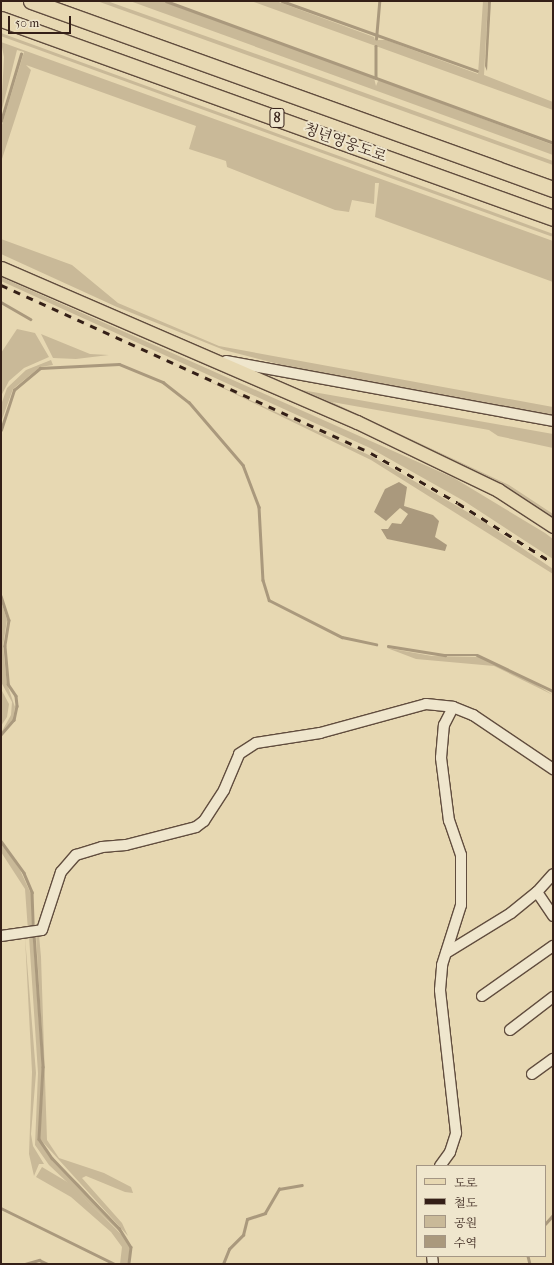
<!DOCTYPE html>
<html>
<head>
<meta charset="utf-8">
<style>
  body { margin:0 }
  #map { position:relative; width:554px; height:1265px; overflow:hidden; background:#e7d8b2; font-family:"IM FELL French Canon","Noto Serif KR",serif }
  div>[style] { position:absolute }
  [style*='--x'] { left:calc(var(--x)*1px); top:calc(var(--y)*1px); width:calc(var(--w)*1px); rotate:calc(var(--a)*1deg) }
  .green>* { inset:0; background:#c9b998; transform-origin:0 0 }
  .water>* { inset:0; background:#aa997d }
  .stream>* { height:2.5px; margin:-1.25px; padding:0 1.25px; transform-origin:1.25px; border-radius:1.25px; background:#aa997d }
  .roads { filter:drop-shadow(1px 0 #614d3e) drop-shadow(-1px 0 #614d3e) drop-shadow(0 1px #614d3e) drop-shadow(0 -1px #614d3e) }
  .minor>* { height:10px; margin:-5px; padding:0 5px; transform-origin:5px; border-radius:5px; background:#efe6cd }
  .major>* { height:13px; margin:-6.5px; padding:0 6.5px; transform-origin:6.5px; border-radius:6.5px; background:#e7d8b2 }
  .highway>* { height:15px; margin:-7.5px; padding:0 7.5px; transform-origin:7.5px; border-radius:7.5px; background:#e7d8b2 }
  .rail>* { height:2.5px; margin-top:-1.25px; transform-origin:0; background:repeating-linear-gradient(90deg,#341f17 0 7px,transparent 0 14px) }
  span { translate:-50% -50%; white-space:nowrap; text-align:center; line-height:1.15; -webkit-text-stroke:4px #efe6cd; paint-order:stroke }
  .shield-label span { padding:1px 3px; background:#efe6cd; border:1px solid; border-radius:3px; -webkit-text-stroke-width:0 }
  .shield-label { font-size:14px; color:#341f17; font-weight:700 }
  .street-label { font-size:15px; color:#341f17 }
  .frame { position:absolute; inset:0; border:2px solid #341f17; pointer-events:none }
  .legend { position:absolute; left:416px; top:1165px; width:130px; height:92px; box-sizing:border-box; background:#efe6cd; border:1px solid #a49684; margin:0; padding:5px 7px; list-style:none; font-size:12px; color:#341f17 }
  .legend li { display:flex; align-items:center; gap:8px; height:20px }
  .legend b { width:20px; border:1px solid #a49684 }
  .scale { position:absolute; left:8px; top:16px; width:63px; height:18px; box-sizing:border-box; border:2px solid #341f17; border-top:0; padding-left:5px; font-size:12px; line-height:14px; white-space:nowrap; color:#341f17; -webkit-text-stroke:3px #efe6cd; paint-order:stroke }
</style>
</head>
<body>
<div id="map">
  <div class="green">
    <i style="clip-path:polygon(97px 1px,107px 1px,332px 81px,553px 161px,553px 165px)"></i>
    <i style="clip-path:polygon(130px 1px,162px 1px,374px 78px,376px 86px,378px 81px,382px 81px,553px 145px,553px 155px)"></i>
    <i style="clip-path:polygon(251px 1px,276px 1px,374px 37px,375px 40px,386px 40px,478px 74px,483px 1px,488px 1px,484px 75px,553px 102px,553px 110px)"></i>
    <i style="left:1px;top:33px;width:587px;height:3px;rotate:20deg"></i>
    <i style="clip-path:polygon(1px 42px,553px 241px,553px 282px,375px 217px,379px 183px,375px 183px,374px 204px,352px 200px,349px 212px,335px 210px,227px 167px,226px 161px,189px 149px,196px 126px,26px 65px,31px 70px,1px 162px,1px 128px,24px 52px,17px 50px,1px 113px,4px 57px)"></i>
    <i style="clip-path:polygon(1px 239px,72px 265px,118px 303px,219px 346px,553px 407px,553px 417px,290px 367px,224px 350px,117px 307px,1px 254px)"></i>
    <i style="clip-path:polygon(1px 277px,454px 478px,545px 533px,553px 539px,553px 559px,464px 501px,370px 448px,1px 281px)"></i>
    <i style="clip-path:polygon(17px 329px,35px 333px,49px 357px,24px 368px,9px 381px,1px 396px,1px 353px)"></i>
    <i style="clip-path:polygon(41px 334px,90px 354px,109px 355px,76px 359px,53px 358px)"></i>
    <i style="clip-path:polygon(51px 360px,53px 365px,40px 367px,13px 389px,1px 422px,1px 405px,7px 388px,26px 370px)"></i>
    <i style="clip-path:polygon(198px 376px,371px 456px,481px 520px,553px 569px,553px 574px,371px 460px)"></i>
    <i style="clip-path:polygon(296px 389px,553px 434px,553px 448px,498px 436px,489px 430px,332px 402px,509px 485px,553px 514px,553px 520px)"></i>
    <i style="clip-path:polygon(1px 601px,7px 620px,3px 646px,7px 684px,15px 707px,13px 719px,1px 733px,11px 715px,12px 702px,1px 682px)"></i>
    <i style="clip-path:polygon(387px 648px,432px 656px,479px 657px,524px 677px,553px 695px,494px 666px,416px 659px)"></i>
    <i style="clip-path:polygon(1px 689px,9px 704px,7px 717px,1px 726px)"></i>
    <i style="clip-path:polygon(1px 842px,20px 870px,31px 894px,32px 931px,28px 931px,25px 889px,1px 852px)"></i>
    <i style="clip-path:polygon(33px 935px,42px 1067px,39px 1139px,52px 1159px,79px 1184px,125px 1237px,49px 1165px,35px 1145px,38px 1073px,29px 936px)"></i>
    <i style="clip-path:polygon(36px 935px,39px 935px,41px 957px,47px 1140px,59px 1158px,104px 1173px,131px 1187px,133px 1193px,125px 1192px,86px 1176px,82px 1178px,122px 1223px,128px 1236px,40px 1139px,44px 1068px)"></i>
    <i style="clip-path:polygon(25px 937px,36px 1073px,31px 1134px,33px 1146px,44px 1164px,39px 1164px,34px 1176px,29px 1154px,32px 1072px)"></i>
    <i style="clip-path:polygon(42px 1167px,69px 1183px,127px 1240px,130px 1247px,128px 1264px,120px 1264px,122px 1247px,111px 1232px,71px 1197px,36px 1177px)"></i>
  </div>
  <div class="water">
    <i style="clip-path:polygon(488px 1px,491px 1px,487px 71px,485px 66px)"></i>
    <i style="clip-path:polygon(399px 482px,407px 487px,404px 506px,433px 515px,439px 521px,435px 537px,447px 545px,445px 551px,387px 539px,381px 529px,388px 529px,392px 523px,401px 524px,408px 514px,400px 508px,386px 521px,374px 512px,385px 489px)"></i>
  </div>
  <div class="stream">
    <i style="--x:166;--y:1;--w:412;--a:20.1"></i>
    <i style="--x:282;--y:1;--w:207;--a:19.7"></i>
    <i style="--x:376;--y:39;--w:38;--a:-85"></i>
    <i style="--x:376;--y:46;--w:32;--a:90"></i>
    <i style="--x:1;--y:121;--w:70;--a:-73.4"></i>
    <i style="--x:1;--y:302;--w:34;--a:30"></i>
    <i style="--x:1;--y:430;--w:42;--a:-72"></i>
    <i style="--x:14;--y:390;--w:34;--a:-40"></i>
    <i style="--x:40;--y:368;--w:79;--a:-2.9"></i>
    <i style="--x:119;--y:364;--w:48;--a:22.2"></i>
    <i style="--x:163;--y:382;--w:33;--a:38"></i>
    <i style="--x:189;--y:402;--w:83;--a:49.4"></i>
    <i style="--x:243;--y:465;--w:45;--a:69.1"></i>
    <i style="--x:259;--y:507;--w:73;--a:86.9"></i>
    <i style="--x:263;--y:580;--w:21;--a:73"></i>
    <i style="--x:269;--y:600;--w:82;--a:26.9"></i>
    <i style="--x:342;--y:637;--w:35;--a:12"></i>
    <i style="--x:1;--y:596;--w:25;--a:72"></i>
    <i style="--x:9;--y:620;--w:26;--a:99"></i>
    <i style="--x:5;--y:646;--w:38;--a:85"></i>
    <i style="--x:8;--y:684;--w:14;--a:56"></i>
    <i style="--x:16;--y:696;--w:10;--a:84"></i>
    <i style="--x:17;--y:706;--w:14;--a:102"></i>
    <i style="--x:14;--y:720;--w:20;--a:131"></i>
    <i style="--x:388;--y:646;--w:58;--a:9"></i>
    <i style="--x:445;--y:655;--w:32;--a:0"></i>
    <i style="--x:477;--y:655;--w:84;--a:25.3"></i>
    <i style="--x:1;--y:841;--w:39;--a:54"></i>
    <i style="--x:24;--y:873;--w:21;--a:67"></i>
    <i style="--x:32;--y:892;--w:38;--a:88"></i>
    <i style="--x:34;--y:934;--w:133;--a:86.1"></i>
    <i style="--x:43;--y:1067;--w:72;--a:93.2"></i>
    <i style="--x:39;--y:1139;--w:23;--a:56"></i>
    <i style="--x:52;--y:1158;--w:97;--a:46.3"></i>
    <i style="--x:119;--y:1228;--w:22;--a:58"></i>
    <i style="--x:131;--y:1247;--w:17;--a:97"></i>
    <i style="--x:1;--y:1208;--w:127;--a:26.2"></i>
    <i style="--x:545;--y:1224;--w:12;--a:-48"></i>
    <i style="--x:528;--y:1256;--w:8;--a:76"></i>
    <i style="--x:25;--y:1264;--w:15;--a:-16"></i>
    <i style="--x:39;--y:1260;--w:10;--a:24"></i>
    <i style="--x:223;--y:1264;--w:16;--a:-68"></i>
    <i style="--x:229;--y:1249;--w:20;--a:-45"></i>
    <i style="--x:243;--y:1235;--w:16;--a:-76"></i>
    <i style="--x:247;--y:1219;--w:19;--a:-18"></i>
    <i style="--x:265;--y:1213;--w:28;--a:-60"></i>
    <i style="--x:279;--y:1189;--w:23;--a:-10"></i>
  </div>
  <div class="roads">
    <div class="minor">
      <i style="--x:226;--y:361;--w:332;--a:10.4"></i>
      <i style="--x:537;--y:892;--w:29;--a:56"></i>
      <i style="--x:1;--y:936;--w:41;--a:-8.3"></i>
      <i style="--x:42;--y:930;--w:61;--a:-71.9"></i>
      <i style="--x:61;--y:872;--w:23;--a:-49"></i>
      <i style="--x:76;--y:855;--w:27;--a:-17"></i>
      <i style="--x:102;--y:847;--w:24;--a:-5"></i>
      <i style="--x:126;--y:845;--w:72;--a:-14.4"></i>
      <i style="--x:196;--y:827;--w:10;--a:-37"></i>
      <i style="--x:204;--y:821;--w:37;--a:-57"></i>
      <i style="--x:224;--y:790;--w:39;--a:-67"></i>
      <i style="--x:239;--y:754;--w:20;--a:-33"></i>
      <i style="--x:256;--y:743;--w:65;--a:-8.9"></i>
      <i style="--x:320;--y:733;--w:110;--a:-15.3"></i>
      <i style="--x:426;--y:704;--w:27;--a:6"></i>
      <i style="--x:453;--y:707;--w:22;--a:22"></i>
      <i style="--x:473;--y:715;--w:97;--a:34"></i>
      <i style="--x:446;--y:953;--w:76;--a:-31.6"></i>
      <i style="--x:511;--y:913;--w:33;--a:-39"></i>
      <i style="--x:537;--y:892;--w:24;--a:-48"></i>
      <i style="--x:482;--y:996;--w:87;--a:-35.2"></i>
      <i style="--x:510;--y:1030;--w:54;--a:-37.5"></i>
      <i style="--x:532;--y:1074;--w:26;--a:-36"></i>
      <i style="--x:440;--y:1166;--w:17;--a:-54"></i>
      <i style="--x:450;--y:1152;--w:20;--a:-72"></i>
      <i style="--x:456;--y:1133;--w:144;--a:-96.4"></i>
      <i style="--x:440;--y:990;--w:25;--a:-85"></i>
      <i style="--x:442;--y:965;--w:63;--a:-72.4"></i>
      <i style="--x:461;--y:905;--w:50;--a:-90"></i>
      <i style="--x:461;--y:855;--w:36;--a:-109"></i>
      <i style="--x:449;--y:821;--w:64;--a:-97.2"></i>
      <i style="--x:441;--y:758;--w:33;--a:-85"></i>
      <i style="--x:444;--y:725;--w:20;--a:-63"></i>
      <i style="--x:432;--y:1256;--w:8;--a:83"></i>
    </div>
    <div class="major">
      <i style="--x:1;--y:268;--w:388;--a:23.4"></i>
      <i style="--x:357;--y:422;--w:157;--a:25.7"></i>
      <i style="--x:498;--y:490;--w:66;--a:33.2"></i>
    </div>
    <div class="highway">
      <i style="--x:31;--y:1;--w:555;--a:19.81"></i>
      <i style="--x:1;--y:19;--w:587;--a:19.82"></i>
    </div>
  </div>
  <div class="rail">
    <i style="--x:1;--y:285;--w:406;--a:24.4"></i>
    <i style="--x:371;--y:453;--w:100;--a:29.9"></i>
    <i style="--x:458;--y:503;--w:112;--a:32.3"></i>
  </div>
  <div class="shield-label">
    <span style="left:277px;top:118px">8</span>
  </div>
  <div class="street-label">
    <span style="left:345px;top:143px;rotate:20deg">청년영웅도로</span>
  </div>
  <div class="frame"></div>
  <ul class="legend">
  <li><b style="height:5px;background:#e7d8b2"></b>도로</li>
  <li><b style="height:5px;background:#341f17"></b>철도</li>
  <li><b style="height:11px;background:#c9b998"></b>공원</li>
  <li><b style="height:11px;background:#aa997d"></b>수역</li>
  </ul>
  <div class="scale">50 m</div>
</div>
</body>
</html>
